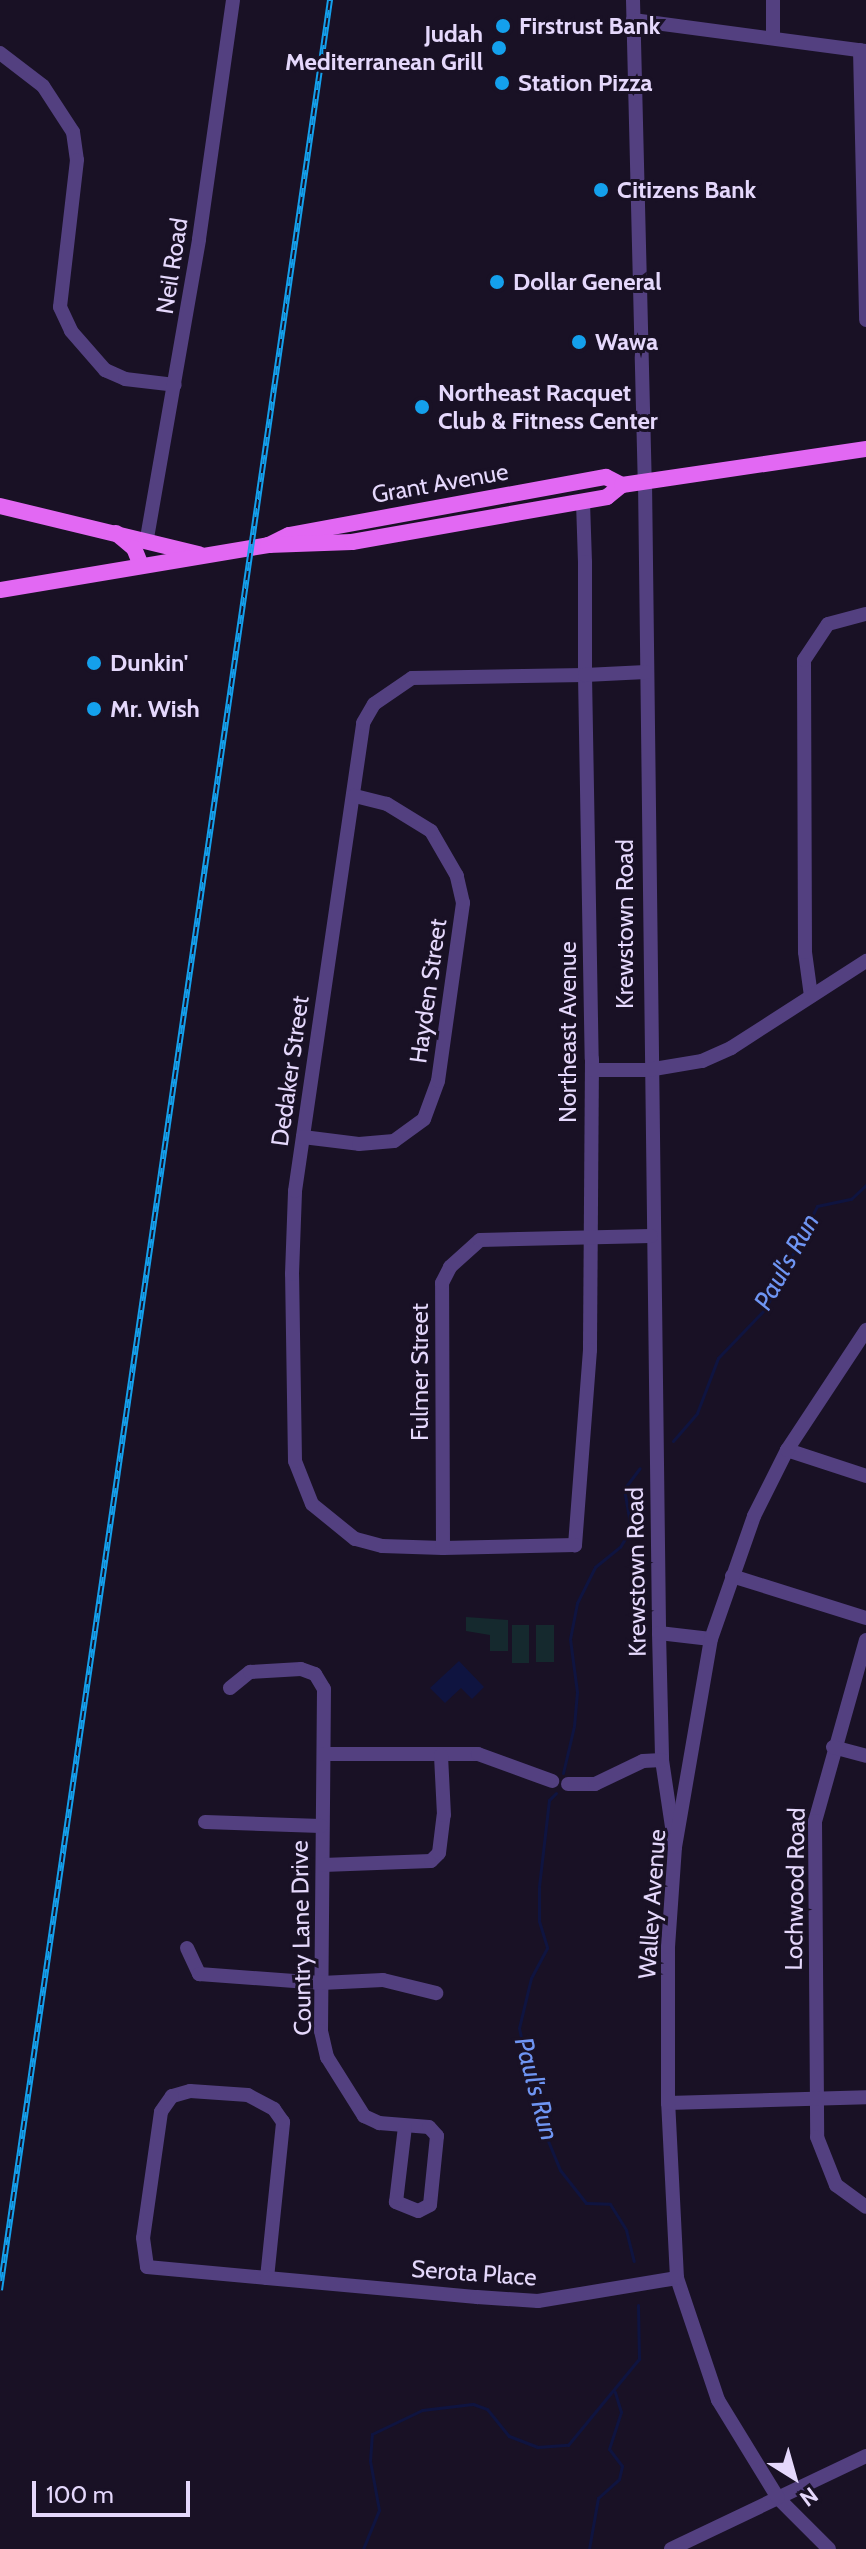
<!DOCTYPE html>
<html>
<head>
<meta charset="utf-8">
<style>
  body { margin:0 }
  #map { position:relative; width:866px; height:2549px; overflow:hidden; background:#191125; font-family:Cabin,sans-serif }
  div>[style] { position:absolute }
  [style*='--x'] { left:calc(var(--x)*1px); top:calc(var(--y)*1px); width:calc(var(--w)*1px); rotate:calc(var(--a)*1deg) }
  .green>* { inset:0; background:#15292e; transform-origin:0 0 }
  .water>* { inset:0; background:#0f1440 }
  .stream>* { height:3px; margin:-1.5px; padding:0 1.5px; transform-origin:1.5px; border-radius:1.5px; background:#0f1440 }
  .minor>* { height:14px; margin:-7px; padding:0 7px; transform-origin:7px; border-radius:7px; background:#534080 }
  .major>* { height:16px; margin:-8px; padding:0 8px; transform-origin:8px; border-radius:8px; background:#e268f3 }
  .rail>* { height:6px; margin-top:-3px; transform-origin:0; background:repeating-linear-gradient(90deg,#191125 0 9px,#14a0ec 0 18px); box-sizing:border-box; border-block:2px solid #14a0ec }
  .dots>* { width:22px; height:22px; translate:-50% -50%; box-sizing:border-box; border:4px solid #191125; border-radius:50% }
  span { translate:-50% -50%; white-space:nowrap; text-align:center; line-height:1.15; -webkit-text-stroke:6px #191125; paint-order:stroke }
  .poi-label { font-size:24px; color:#e5d8fc; font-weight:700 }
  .left { translate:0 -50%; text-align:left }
  .right { translate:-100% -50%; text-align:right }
  .street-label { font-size:24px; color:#e5d8fc }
  .water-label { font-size:26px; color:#6f95f3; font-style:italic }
  .north { position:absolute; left:754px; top:2437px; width:80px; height:80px; -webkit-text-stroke:6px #191125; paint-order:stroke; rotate:143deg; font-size:22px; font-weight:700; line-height:32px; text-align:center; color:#e5d8fc }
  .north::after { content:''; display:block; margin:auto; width:28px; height:36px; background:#e5d8fc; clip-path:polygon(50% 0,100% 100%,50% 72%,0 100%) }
  .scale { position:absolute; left:32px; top:2481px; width:158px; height:36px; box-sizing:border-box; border:4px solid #e5d8fc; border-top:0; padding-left:10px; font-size:24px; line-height:28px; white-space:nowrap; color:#e5d8fc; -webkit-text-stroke:6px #191125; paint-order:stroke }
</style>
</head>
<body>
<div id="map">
  <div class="green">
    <i style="clip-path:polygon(466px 1617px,508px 1620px,508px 1651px,490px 1651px,490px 1635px,466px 1631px)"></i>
    <i style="left:512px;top:1625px;width:17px;height:38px"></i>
    <i style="left:536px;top:1625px;width:18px;height:37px"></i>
  </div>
  <div class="water">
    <i style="clip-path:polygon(459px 1661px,484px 1687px,472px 1699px,461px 1688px,445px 1703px,430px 1688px)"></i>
  </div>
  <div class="stream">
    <i style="--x:673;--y:1441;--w:37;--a:-49"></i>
    <i style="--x:697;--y:1413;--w:59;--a:-69.1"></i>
    <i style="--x:718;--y:1358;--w:68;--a:-46.2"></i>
    <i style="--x:765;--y:1309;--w:115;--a:-63.2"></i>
    <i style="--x:817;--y:1206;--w:35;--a:-12"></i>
    <i style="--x:851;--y:1199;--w:21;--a:-43"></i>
    <i style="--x:563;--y:1773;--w:48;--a:-76.8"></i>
    <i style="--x:574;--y:1726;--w:34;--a:-85"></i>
    <i style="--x:577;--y:1692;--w:53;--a:-97.5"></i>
    <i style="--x:570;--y:1639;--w:37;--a:-79"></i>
    <i style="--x:577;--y:1603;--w:40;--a:-63.4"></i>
    <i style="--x:595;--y:1567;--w:32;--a:-39"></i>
    <i style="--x:620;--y:1547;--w:21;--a:-59"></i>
    <i style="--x:631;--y:1529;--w:41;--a:-99.9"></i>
    <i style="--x:624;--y:1489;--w:26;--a:-53"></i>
    <i style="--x:556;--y:1793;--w:10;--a:135"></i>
    <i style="--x:549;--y:1800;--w:88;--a:96.6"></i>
    <i style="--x:539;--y:1887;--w:34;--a:90"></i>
    <i style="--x:539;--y:1921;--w:28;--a:73"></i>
    <i style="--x:547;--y:1948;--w:34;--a:118"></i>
    <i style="--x:531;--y:1978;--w:51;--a:103.5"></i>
    <i style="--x:519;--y:2028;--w:93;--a:77.6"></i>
    <i style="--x:539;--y:2119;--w:55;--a:67.6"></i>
    <i style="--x:560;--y:2170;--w:42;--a:51.8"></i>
    <i style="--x:586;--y:2203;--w:24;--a:2"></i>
    <i style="--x:610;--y:2204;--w:31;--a:58"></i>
    <i style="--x:626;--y:2230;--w:32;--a:76"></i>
    <i style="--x:363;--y:2549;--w:42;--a:-67.7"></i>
    <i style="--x:379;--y:2510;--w:50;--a:-100.4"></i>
    <i style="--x:370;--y:2461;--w:27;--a:-86"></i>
    <i style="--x:372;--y:2434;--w:55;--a:-25.6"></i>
    <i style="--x:422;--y:2410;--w:51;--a:-6.7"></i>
    <i style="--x:473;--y:2404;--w:15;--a:20"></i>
    <i style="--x:487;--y:2409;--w:35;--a:51"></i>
    <i style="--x:509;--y:2436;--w:30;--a:21"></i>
    <i style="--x:537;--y:2447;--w:31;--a:-4"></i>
    <i style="--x:568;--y:2445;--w:112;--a:-50.5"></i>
    <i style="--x:639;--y:2359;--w:54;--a:-91.1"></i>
    <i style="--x:589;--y:2549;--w:52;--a:-80"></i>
    <i style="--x:598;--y:2498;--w:28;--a:-42"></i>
    <i style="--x:619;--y:2479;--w:13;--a:-77"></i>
    <i style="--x:622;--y:2466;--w:21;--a:-127"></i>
    <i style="--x:609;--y:2449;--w:39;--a:-72"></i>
    <i style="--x:621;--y:2412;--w:21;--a:-107"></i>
  </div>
  <div class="minor">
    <i style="--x:633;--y:0;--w:481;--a:88.6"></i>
    <i style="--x:645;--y:481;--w:1152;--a:89.3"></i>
    <i style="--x:659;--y:1633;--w:127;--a:88.6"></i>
    <i style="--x:662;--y:1760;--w:88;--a:81.5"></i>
    <i style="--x:633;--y:20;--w:235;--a:7.6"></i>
    <i style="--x:773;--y:36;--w:36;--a:-90"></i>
    <i style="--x:860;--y:50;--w:270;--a:88.7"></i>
    <i style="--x:0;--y:53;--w:54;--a:37.5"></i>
    <i style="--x:43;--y:86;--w:55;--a:56.9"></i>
    <i style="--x:73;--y:132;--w:28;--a:82"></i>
    <i style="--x:77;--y:160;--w:148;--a:96.6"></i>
    <i style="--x:60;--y:307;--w:26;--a:65"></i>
    <i style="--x:71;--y:331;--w:52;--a:48.9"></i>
    <i style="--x:105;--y:370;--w:22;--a:24"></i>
    <i style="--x:125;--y:379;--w:50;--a:6.8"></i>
    <i style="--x:583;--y:502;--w:60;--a:88.1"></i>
    <i style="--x:585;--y:562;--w:113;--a:90"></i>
    <i style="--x:585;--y:675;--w:384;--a:89"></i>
    <i style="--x:592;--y:1059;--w:291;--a:90.4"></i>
    <i style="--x:590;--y:1350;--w:196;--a:94.4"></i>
    <i style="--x:575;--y:1545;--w:132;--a:178.7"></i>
    <i style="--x:443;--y:1548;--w:61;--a:-178.1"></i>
    <i style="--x:382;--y:1546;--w:28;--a:-165"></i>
    <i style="--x:355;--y:1539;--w:55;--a:-140.9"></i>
    <i style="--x:312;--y:1504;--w:46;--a:-111.6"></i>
    <i style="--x:295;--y:1461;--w:187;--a:-90.9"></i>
    <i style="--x:292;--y:1274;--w:83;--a:-87.9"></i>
    <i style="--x:295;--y:1191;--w:473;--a:-81.7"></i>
    <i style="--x:363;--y:723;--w:22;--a:-60"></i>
    <i style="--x:374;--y:704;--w:46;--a:-34.4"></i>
    <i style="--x:412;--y:678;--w:173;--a:-1"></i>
    <i style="--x:585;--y:675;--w:61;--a:-2.8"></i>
    <i style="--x:147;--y:538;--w:303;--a:-80.1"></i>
    <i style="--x:199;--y:239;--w:241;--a:-81.9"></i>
    <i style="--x:811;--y:996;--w:44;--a:-97.8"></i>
    <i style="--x:805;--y:952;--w:292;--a:-90.2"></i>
    <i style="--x:804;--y:660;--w:43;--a:-56.3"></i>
    <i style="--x:828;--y:624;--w:39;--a:-15"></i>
    <i style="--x:592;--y:1070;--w:56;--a:0"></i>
    <i style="--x:648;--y:1070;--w:55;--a:-9.5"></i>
    <i style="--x:702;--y:1061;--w:32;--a:-24"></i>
    <i style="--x:731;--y:1048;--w:161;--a:-32.8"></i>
    <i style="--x:303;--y:1137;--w:56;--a:7.1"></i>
    <i style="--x:359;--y:1144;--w:35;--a:-5"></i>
    <i style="--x:394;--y:1141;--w:37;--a:-36"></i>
    <i style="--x:424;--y:1119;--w:40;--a:-69.8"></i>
    <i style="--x:438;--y:1081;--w:180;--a:-82"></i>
    <i style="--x:463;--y:903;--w:28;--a:-103"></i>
    <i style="--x:457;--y:876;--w:52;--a:-120"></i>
    <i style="--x:431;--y:831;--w:52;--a:-148.5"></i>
    <i style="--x:387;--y:804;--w:34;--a:-166"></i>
    <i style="--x:787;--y:1450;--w:83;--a:18.2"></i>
    <i style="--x:443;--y:1548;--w:265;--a:-90.2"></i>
    <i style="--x:442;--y:1283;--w:18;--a:-63"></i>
    <i style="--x:450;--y:1267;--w:40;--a:-42"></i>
    <i style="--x:480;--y:1240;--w:171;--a:-1.3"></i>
    <i style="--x:732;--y:1576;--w:140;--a:17.4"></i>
    <i style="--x:659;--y:1633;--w:52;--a:6.6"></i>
    <i style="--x:866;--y:1640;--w:188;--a:105.7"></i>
    <i style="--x:815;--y:1821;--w:316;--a:89.6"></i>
    <i style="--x:817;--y:2137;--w:52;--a:68.4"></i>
    <i style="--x:836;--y:2185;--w:37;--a:36"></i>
    <i style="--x:230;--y:1688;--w:26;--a:-39"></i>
    <i style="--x:250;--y:1672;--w:51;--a:-3.4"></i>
    <i style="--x:301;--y:1669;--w:15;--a:20"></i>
    <i style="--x:315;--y:1674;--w:17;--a:59"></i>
    <i style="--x:324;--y:1689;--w:342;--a:90.5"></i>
    <i style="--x:321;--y:2031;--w:27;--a:77"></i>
    <i style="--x:327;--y:2057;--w:70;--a:57.9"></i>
    <i style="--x:364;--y:2116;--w:17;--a:25"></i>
    <i style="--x:379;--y:2123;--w:50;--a:4.6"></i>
    <i style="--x:429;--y:2127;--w:12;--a:48"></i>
    <i style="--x:437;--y:2136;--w:69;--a:95.8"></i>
    <i style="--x:430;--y:2205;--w:13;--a:153"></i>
    <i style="--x:418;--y:2211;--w:24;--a:-158"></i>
    <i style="--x:396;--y:2202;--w:76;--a:-83.2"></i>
    <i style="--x:833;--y:1747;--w:34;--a:15"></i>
    <i style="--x:324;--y:1754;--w:154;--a:0"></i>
    <i style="--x:478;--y:1754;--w:79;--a:20"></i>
    <i style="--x:568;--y:1784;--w:27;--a:0"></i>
    <i style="--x:595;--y:1784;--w:53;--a:-25.6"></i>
    <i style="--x:643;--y:1761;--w:19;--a:-3"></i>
    <i style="--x:205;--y:1822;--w:116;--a:2"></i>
    <i style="--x:323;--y:1865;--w:108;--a:-2.1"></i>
    <i style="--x:431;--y:1861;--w:11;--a:-45"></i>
    <i style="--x:439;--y:1853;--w:38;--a:-83"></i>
    <i style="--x:444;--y:1815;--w:60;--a:-92.9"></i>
    <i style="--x:187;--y:1948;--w:29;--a:65"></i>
    <i style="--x:199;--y:1974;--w:122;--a:4.2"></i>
    <i style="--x:321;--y:1983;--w:62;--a:-2.8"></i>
    <i style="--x:383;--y:1980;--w:55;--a:13.8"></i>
    <i style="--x:668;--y:2103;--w:198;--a:-1.7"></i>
    <i style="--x:267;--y:2278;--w:157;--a:-84.1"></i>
    <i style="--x:283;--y:2122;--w:16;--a:-125"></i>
    <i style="--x:274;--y:2109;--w:30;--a:-152"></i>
    <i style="--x:248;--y:2095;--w:58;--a:-176.1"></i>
    <i style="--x:190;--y:2091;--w:19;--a:164"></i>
    <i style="--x:172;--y:2096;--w:19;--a:125"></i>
    <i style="--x:161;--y:2112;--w:127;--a:98.1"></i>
    <i style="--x:143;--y:2238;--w:29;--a:82"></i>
    <i style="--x:147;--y:2267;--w:121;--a:5.2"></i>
    <i style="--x:267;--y:2278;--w:211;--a:5.2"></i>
    <i style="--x:477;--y:2297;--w:61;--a:3.8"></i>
    <i style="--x:538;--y:2301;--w:141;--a:-9.4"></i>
    <i style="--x:671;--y:2549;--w:216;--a:-25.5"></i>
    <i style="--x:829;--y:2549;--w:72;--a:-135"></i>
    <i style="--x:778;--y:2498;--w:115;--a:-121.5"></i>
    <i style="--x:718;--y:2400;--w:129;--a:-108.6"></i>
    <i style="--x:677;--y:2278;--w:175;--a:-92.9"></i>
    <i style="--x:668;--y:2103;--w:156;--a:-90"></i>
    <i style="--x:668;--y:1947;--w:100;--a:-86"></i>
    <i style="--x:675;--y:1847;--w:211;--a:-80.2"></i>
    <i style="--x:711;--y:1639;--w:130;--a:-70.7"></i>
    <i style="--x:754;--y:1516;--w:74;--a:-63.4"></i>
    <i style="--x:787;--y:1450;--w:144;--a:-56.6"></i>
  </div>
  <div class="major">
    <i style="--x:0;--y:506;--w:205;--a:13.6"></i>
    <i style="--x:116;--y:533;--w:23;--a:40"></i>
    <i style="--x:134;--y:548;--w:18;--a:68"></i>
    <i style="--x:269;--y:545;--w:22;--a:-27"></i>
    <i style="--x:289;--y:535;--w:322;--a:-10.4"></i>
    <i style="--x:606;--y:477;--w:18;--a:27"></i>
    <i style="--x:0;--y:590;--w:272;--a:-9.5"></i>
    <i style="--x:268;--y:545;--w:84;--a:-2"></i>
    <i style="--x:352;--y:542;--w:259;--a:-10"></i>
    <i style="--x:607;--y:497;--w:19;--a:-39"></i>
    <i style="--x:622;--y:485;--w:247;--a:-8.4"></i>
  </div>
  <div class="rail">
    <i style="--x:0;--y:2290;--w:2314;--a:-81.8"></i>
  </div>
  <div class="dots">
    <i style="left:503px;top:26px;background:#14a0ec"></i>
    <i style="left:499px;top:48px;background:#14a0ec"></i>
    <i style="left:502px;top:83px;background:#14a0ec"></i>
    <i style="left:601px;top:190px;background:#14a0ec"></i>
    <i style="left:497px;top:282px;background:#14a0ec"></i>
    <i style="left:579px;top:342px;background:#14a0ec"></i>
    <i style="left:422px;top:407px;background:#14a0ec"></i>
    <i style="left:94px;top:663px;background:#14a0ec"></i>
    <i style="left:94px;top:709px;background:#14a0ec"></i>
  </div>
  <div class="poi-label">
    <span class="left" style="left:519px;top:26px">Firstrust Bank</span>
    <span class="right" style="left:483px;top:48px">Judah<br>Mediterranean Grill</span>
    <span class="left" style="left:518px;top:83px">Station Pizza</span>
    <span class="left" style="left:617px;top:190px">Citizens Bank</span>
    <span class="left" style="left:513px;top:282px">Dollar General</span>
    <span class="left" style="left:595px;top:342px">Wawa</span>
    <span class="left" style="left:438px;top:407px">Northeast Racquet<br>Club &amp; Fitness Center</span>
    <span class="left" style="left:110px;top:663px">Dunkin'</span>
    <span class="left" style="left:110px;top:709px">Mr. Wish</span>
  </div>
  <div class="street-label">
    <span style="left:172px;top:266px;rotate:-81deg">Neil Road</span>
    <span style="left:440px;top:483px;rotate:-10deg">Grant Avenue</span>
    <span style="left:625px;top:924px;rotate:-90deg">Krewstown Road</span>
    <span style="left:428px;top:991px;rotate:-82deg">Hayden Street</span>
    <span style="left:568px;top:1032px;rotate:-90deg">Northeast Avenue</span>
    <span style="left:290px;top:1071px;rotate:-82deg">Dedaker Street</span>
    <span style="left:420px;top:1372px;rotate:-90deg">Fulmer Street</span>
    <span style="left:636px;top:1572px;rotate:-91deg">Krewstown Road</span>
    <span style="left:795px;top:1889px;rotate:-89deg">Lochwood Road</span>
    <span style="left:652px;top:1904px;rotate:-86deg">Walley Avenue</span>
    <span style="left:301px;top:1938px;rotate:-91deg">Country Lane Drive</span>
    <span style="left:474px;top:2273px;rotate:4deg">Serota Place</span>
  </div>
  <div class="water-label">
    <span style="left:787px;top:1262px;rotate:-61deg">Paul's Run</span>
    <span style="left:536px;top:2089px;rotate:75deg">Paul's Run</span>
  </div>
  <div class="north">N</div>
  <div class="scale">100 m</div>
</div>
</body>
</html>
